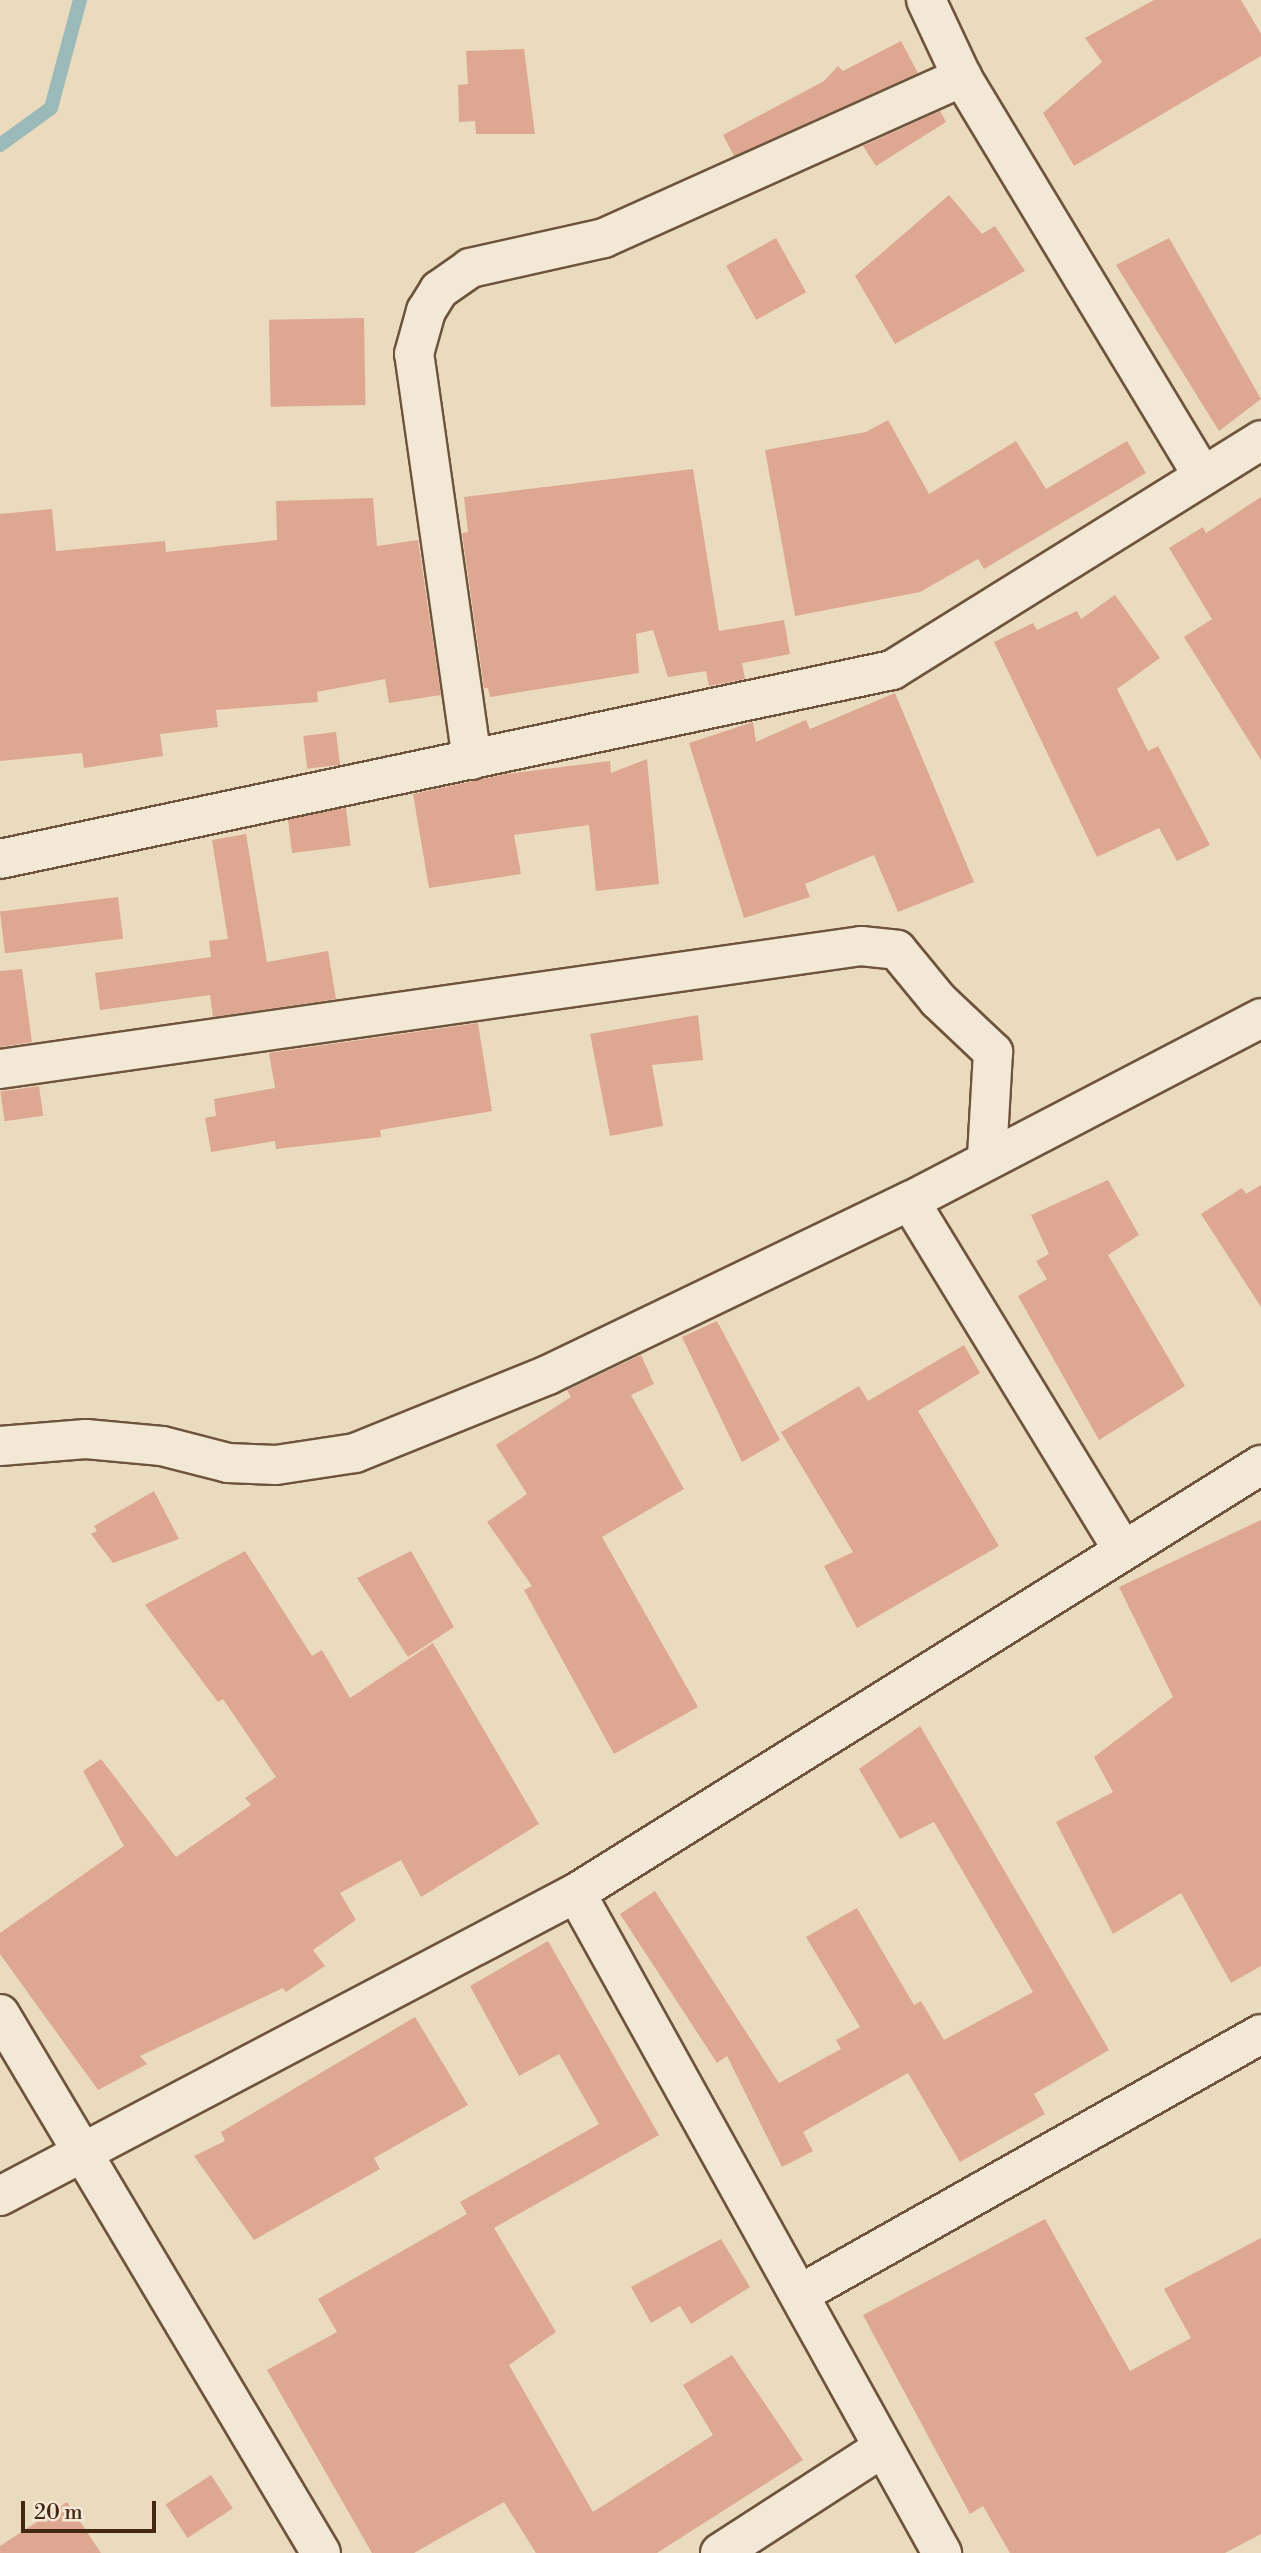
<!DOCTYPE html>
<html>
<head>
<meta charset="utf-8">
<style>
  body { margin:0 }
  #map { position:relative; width:1261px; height:2553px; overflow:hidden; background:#ebdbbe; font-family:"Libre Bodoni",serif }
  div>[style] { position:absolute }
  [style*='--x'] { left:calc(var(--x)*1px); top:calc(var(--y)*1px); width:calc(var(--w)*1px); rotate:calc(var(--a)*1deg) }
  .stream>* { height:14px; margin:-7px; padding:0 7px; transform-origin:7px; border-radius:7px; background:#9ab9b8 }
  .building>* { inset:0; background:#dea791; transform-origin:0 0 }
  .roads { filter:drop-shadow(2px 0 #6e543c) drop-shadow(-2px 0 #6e543c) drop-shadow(0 2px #6e543c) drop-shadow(0 -2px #6e543c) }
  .minor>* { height:38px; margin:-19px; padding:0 19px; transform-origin:19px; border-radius:19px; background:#f2e8d5 }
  span { translate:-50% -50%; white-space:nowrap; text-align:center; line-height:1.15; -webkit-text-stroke:7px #f2e8d5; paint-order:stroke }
  .scale { position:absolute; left:21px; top:2501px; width:135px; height:32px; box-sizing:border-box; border:4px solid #442711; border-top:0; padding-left:9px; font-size:21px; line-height:24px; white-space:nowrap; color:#442711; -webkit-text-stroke:5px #f2e8d5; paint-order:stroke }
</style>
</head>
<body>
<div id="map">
  <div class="stream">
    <i style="--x:0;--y:145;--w:63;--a:-36"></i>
    <i style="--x:51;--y:108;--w:112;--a:-75"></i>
  </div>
  <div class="building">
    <i style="clip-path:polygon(1154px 0,1241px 0,1261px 34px,1261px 56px,1074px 166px,1043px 113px,1102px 62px,1085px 38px)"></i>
    <i style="clip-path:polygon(901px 41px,918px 73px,734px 156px,723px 135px,824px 81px,838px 66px,843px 71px)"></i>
    <i style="clip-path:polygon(524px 49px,535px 134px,476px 134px,475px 121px,459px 122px,458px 85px,468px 84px,466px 51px)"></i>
    <i style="clip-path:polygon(940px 111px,946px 122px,876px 166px,863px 146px)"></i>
    <i style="clip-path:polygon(949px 195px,982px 234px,995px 226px,1025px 271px,895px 344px,855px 276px)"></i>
    <i style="left:776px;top:238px;width:62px;height:57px;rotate:61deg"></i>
    <i style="clip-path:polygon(1169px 238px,1261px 399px,1219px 431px,1116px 265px)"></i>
    <i style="left:364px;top:318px;width:87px;height:95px;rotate:89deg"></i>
    <i style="clip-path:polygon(888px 420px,929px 494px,1016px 441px,1046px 489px,1127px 441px,1146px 473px,984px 569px,978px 559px,920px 592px,795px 616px,765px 450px,866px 432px)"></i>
    <i style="clip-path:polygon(693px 469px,719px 631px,784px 620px,790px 654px,742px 663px,745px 679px,709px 686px,706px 671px,668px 677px,653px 630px,636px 634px,639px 673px,490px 697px,488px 688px,484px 688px,462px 533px,468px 532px,464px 497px)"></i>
    <i style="clip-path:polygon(1261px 497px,1261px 760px,1184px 637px,1212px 619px,1169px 548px,1203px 527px,1206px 533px)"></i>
    <i style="clip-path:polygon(373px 498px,377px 546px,418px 540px,441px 695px,389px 703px,385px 679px,317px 692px,318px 702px,216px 710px,218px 727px,160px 734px,163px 756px,84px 768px,82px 753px,0 761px,0 514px,52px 509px,56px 551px,165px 541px,166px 552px,277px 540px,276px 501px)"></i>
    <i style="clip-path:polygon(1115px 595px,1160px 658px,1117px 689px,1148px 751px,1158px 746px,1210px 845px,1177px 861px,1159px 828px,1097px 857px,994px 642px,1033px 623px,1037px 630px,1077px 611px,1081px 619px)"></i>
    <i style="clip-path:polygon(895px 693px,974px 882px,898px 912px,874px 855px,805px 884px,810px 897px,744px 918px,689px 743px,753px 722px,756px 742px,806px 720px,810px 729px)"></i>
    <i style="left:336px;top:732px;width:33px;height:33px;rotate:83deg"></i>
    <i style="clip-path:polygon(647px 759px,659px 884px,596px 891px,589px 825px,514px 835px,521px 874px,429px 888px,413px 794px,506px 774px,610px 761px,611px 773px)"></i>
    <i style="left:346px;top:808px;width:38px;height:59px;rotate:83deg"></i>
    <i style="clip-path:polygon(246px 834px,267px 962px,328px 951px,336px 999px,213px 1017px,210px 995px,100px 1010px,95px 973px,211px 957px,209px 941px,228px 939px,212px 840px)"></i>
    <i style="left:118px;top:897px;width:42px;height:119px;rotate:83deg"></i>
    <i style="clip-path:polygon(22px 969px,32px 1042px,0 1047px,0 971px)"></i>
    <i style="clip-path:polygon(698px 1015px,703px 1060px,652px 1065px,663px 1126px,610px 1136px,590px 1034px)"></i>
    <i style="clip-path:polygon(478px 1023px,492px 1111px,380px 1130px,381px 1137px,276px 1149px,275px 1141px,211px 1152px,205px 1118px,216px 1116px,214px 1099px,275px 1088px,269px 1053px)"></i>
    <i style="left:39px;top:1086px;width:30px;height:39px;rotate:82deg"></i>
    <i style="clip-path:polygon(1108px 1180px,1139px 1235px,1108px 1255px,1185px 1386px,1099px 1440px,1018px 1296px,1047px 1279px,1036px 1261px,1049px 1254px,1031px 1215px)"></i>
    <i style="clip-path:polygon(1261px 1185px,1261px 1307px,1201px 1214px,1242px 1188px,1246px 1194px)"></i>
    <i style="clip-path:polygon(717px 1321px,780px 1440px,742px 1462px,682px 1337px)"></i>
    <i style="clip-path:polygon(964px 1345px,980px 1373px,918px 1411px,999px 1546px,857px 1628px,824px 1566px,853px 1552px,781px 1432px,859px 1386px,868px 1401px)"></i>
    <i style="clip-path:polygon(641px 1355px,654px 1384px,631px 1395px,684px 1489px,602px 1537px,698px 1707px,614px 1754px,524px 1590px,532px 1586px,487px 1522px,527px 1494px,496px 1445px,571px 1397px,567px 1390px)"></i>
    <i style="clip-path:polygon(154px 1491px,179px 1539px,113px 1563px,91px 1534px,97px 1531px,94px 1526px)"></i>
    <i style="clip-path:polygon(1261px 1520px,1261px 1966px,1231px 1983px,1181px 1893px,1113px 1934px,1056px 1822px,1113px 1792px,1094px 1757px,1173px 1697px,1119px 1587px)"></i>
    <i style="clip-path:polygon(245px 1551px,312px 1656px,322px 1650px,350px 1698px,433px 1643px,539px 1824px,421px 1897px,401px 1860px,340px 1893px,356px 1920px,313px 1950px,325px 1966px,286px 1992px,283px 1988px,140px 2056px,147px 2064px,98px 2090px,0 1954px,0 1933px,124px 1846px,83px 1771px,101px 1759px,176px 1857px,251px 1805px,245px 1798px,276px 1777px,223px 1699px,218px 1702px,145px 1605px)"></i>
    <i style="clip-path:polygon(411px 1551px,454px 1627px,408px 1657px,357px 1578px)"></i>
    <i style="clip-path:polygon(920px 1726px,1109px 2050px,1034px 2094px,1045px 2114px,960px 2162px,908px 2073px,803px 2132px,813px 2151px,782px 2167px,727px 2056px,717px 2063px,620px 1914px,655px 1891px,779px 2083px,841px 2049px,836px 2040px,860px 2027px,806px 1937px,857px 1908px,914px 2005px,921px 2001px,944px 2040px,1033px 1992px,934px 1822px,900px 1839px,859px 1769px)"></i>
    <i style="clip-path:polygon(548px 1941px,659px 2135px,494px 2228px,556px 2332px,509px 2365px,593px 2512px,713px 2435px,683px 2385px,732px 2355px,803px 2460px,657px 2553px,536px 2553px,504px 2502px,414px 2553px,372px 2553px,267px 2370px,337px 2332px,318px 2299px,467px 2214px,460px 2202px,599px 2124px,559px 2054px,519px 2076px,470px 1986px)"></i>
    <i style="clip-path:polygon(415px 2017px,468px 2105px,374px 2158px,380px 2169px,254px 2240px,194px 2156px,225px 2141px,221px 2132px)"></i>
    <i style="clip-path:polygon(1045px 2219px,1130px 2371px,1191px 2338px,1164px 2289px,1261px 2238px,1261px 2534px,1225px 2553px,1010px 2553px,983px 2506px,970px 2514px,863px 2315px)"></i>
    <i style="clip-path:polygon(721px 2239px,750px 2287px,691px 2324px,680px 2306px,651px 2323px,631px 2287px)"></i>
    <i style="left:211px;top:2475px;width:40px;height:54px;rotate:57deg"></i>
    <i style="clip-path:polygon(67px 2502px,101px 2553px,0 2553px,0 2546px)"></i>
  </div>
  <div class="roads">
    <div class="minor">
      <i style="--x:926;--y:0;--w:85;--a:64.9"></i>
      <i style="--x:472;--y:760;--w:410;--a:-98.1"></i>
      <i style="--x:414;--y:354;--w:45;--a:-74.4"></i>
      <i style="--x:426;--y:311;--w:25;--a:-58"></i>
      <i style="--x:439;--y:290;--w:38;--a:-35"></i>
      <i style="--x:470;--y:268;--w:137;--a:-12.6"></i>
      <i style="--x:604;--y:238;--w:393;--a:-24.2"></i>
      <i style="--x:962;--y:77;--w:466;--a:58.9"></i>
      <i style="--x:0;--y:859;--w:912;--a:-11.96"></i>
      <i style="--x:892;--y:670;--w:435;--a:-31.9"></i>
      <i style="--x:0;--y:1069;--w:870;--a:-8.13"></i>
      <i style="--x:861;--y:946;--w:36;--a:6"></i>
      <i style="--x:897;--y:950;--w:65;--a:50.6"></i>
      <i style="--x:938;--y:1000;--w:76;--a:43.4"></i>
      <i style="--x:993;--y:1052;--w:105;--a:93.3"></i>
      <i style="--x:0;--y:1446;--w:86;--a:-4.7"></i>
      <i style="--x:86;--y:1439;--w:76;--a:5.3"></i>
      <i style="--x:162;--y:1446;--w:68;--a:14.4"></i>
      <i style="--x:228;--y:1463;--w:48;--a:2.4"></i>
      <i style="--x:276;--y:1465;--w:80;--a:-8.6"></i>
      <i style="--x:355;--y:1453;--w:208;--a:-22"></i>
      <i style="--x:548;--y:1375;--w:402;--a:-25.7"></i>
      <i style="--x:1121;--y:1547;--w:405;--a:-121.4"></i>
      <i style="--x:910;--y:1201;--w:396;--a:-27.5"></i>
      <i style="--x:576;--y:1893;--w:755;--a:60.99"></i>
      <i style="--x:0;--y:2014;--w:627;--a:59.22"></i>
      <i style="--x:0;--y:2196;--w:651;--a:-27.75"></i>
      <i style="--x:576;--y:1893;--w:808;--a:-32"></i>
      <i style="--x:800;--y:2294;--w:529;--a:-29.42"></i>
      <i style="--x:720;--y:2553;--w:193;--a:-32.9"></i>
    </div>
  </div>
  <div class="scale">20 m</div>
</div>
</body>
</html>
